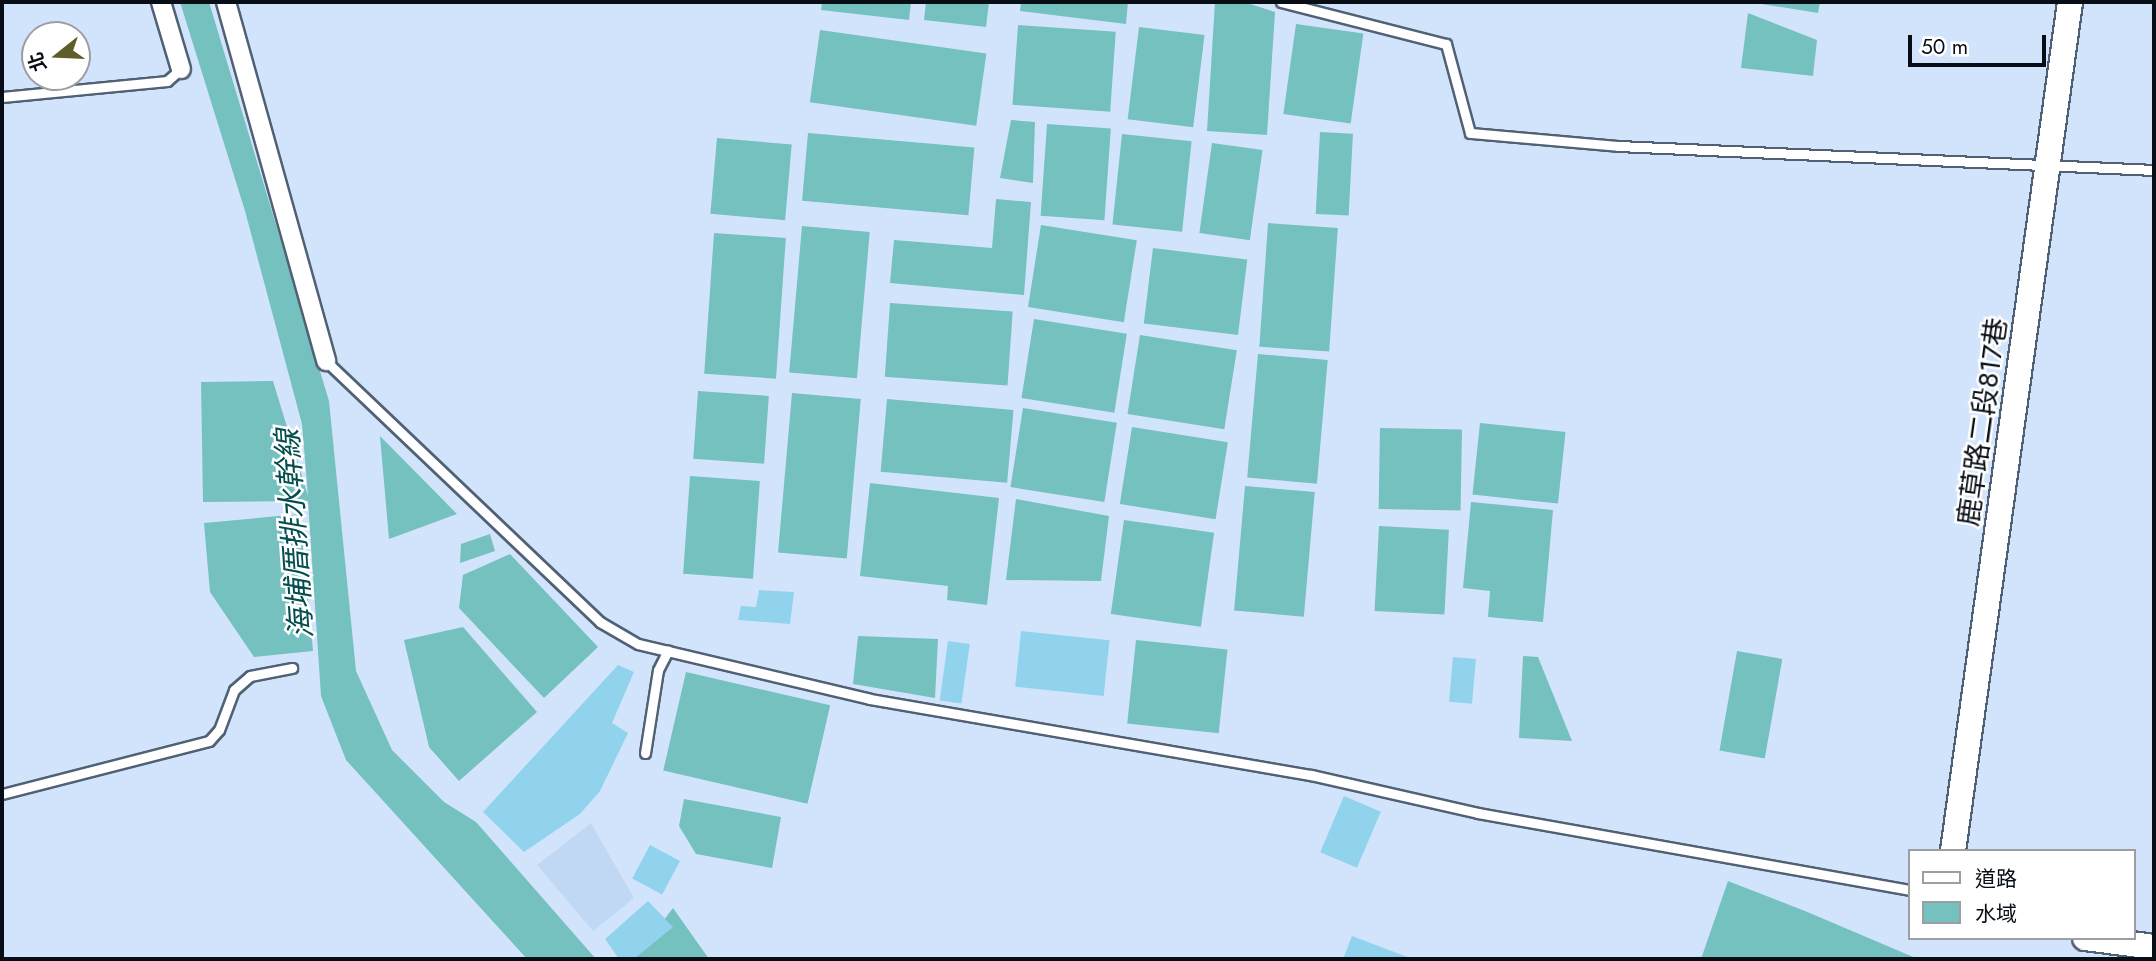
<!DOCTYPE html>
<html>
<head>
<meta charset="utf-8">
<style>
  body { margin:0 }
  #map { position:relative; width:2156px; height:961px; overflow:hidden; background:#d2e4fb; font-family:Jost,"Noto Sans TC",sans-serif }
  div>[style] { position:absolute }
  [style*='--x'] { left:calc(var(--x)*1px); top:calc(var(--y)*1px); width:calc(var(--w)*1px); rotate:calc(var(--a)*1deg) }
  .built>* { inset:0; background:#c1d8f4 }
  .water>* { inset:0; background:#74c1c0; transform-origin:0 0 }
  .building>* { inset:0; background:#91d3ed; transform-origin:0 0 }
  .roads { filter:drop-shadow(2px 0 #516175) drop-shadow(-2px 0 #516175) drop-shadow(0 2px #516175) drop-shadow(0 -2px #516175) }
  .lane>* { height:9px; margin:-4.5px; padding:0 4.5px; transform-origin:4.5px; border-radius:4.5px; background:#fff }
  .street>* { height:18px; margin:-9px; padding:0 9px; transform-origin:9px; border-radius:9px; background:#fff }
  .secondary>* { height:24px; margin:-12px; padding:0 12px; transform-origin:12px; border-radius:12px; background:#fff }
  span { translate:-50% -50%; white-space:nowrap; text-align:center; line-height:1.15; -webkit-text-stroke:5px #fff; paint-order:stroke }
  .street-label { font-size:28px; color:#080e15 }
  .water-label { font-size:30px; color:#054e4e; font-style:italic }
  .frame { position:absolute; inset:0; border:4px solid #080e15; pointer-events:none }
  .legend { position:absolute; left:1908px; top:849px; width:228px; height:91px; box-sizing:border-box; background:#fff; border:2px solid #9c9fa1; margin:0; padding:9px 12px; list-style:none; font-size:21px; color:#080e15 }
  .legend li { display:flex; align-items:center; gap:14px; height:35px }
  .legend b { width:35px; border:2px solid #9c9fa1 }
  .north { position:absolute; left:21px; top:21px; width:70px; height:70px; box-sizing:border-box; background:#fff; border:2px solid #9c9fa1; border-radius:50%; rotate:252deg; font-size:19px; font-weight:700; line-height:28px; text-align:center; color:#080e15 }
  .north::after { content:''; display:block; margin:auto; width:24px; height:32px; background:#5f5d29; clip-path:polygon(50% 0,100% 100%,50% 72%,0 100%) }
  .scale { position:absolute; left:1908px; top:35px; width:138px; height:32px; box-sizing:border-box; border:4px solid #080e15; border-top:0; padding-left:9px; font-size:21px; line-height:24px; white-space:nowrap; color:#080e15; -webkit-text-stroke:5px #fff; paint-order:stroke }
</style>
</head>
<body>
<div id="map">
  <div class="built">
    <i style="clip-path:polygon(591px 823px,634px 898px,593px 931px,537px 865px)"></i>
  </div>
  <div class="water">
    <i style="clip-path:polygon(180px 2px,209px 2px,329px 401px,356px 671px,392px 750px,444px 802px,476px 822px,596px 959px,527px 959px,346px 760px,321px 696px,308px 501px,203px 502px,201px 382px,273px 381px,308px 496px,302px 424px,245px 211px)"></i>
    <i style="clip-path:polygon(822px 2px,911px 2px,909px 20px,821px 10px)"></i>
    <i style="clip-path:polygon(926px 2px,989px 2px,986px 27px,924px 20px)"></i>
    <i style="clip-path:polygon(1021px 2px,1128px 2px,1126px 24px,1020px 11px)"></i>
    <i style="clip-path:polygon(1215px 2px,1244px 2px,1275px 12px,1267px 135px,1207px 131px)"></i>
    <i style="clip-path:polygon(1749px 2px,1820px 2px,1818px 13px)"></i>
    <i style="clip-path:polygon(1748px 13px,1817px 40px,1813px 76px,1741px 68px)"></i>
    <i style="left:1296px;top:24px;width:68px;height:91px;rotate:8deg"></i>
    <i style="left:1018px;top:25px;width:98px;height:80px;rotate:4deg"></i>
    <i style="left:1139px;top:27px;width:66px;height:93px;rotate:7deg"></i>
    <i style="left:820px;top:30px;width:168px;height:73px;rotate:8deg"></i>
    <i style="clip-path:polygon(1011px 120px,1035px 122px,1033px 183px,1000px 178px)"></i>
    <i style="left:1047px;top:124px;width:64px;height:92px;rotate:4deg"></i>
    <i style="left:1320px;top:132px;width:33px;height:82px;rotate:3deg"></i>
    <i style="left:808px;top:133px;width:167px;height:68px;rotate:5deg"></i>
    <i style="left:1122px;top:134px;width:70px;height:91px;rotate:6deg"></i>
    <i style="left:717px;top:138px;width:75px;height:76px;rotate:5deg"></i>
    <i style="left:1212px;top:143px;width:51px;height:91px;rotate:8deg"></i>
    <i style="clip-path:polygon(996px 199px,1031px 202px,1024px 295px,890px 283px,894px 240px,992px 248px)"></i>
    <i style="left:1268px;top:223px;width:70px;height:124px;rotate:4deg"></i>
    <i style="left:1041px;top:225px;width:97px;height:83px;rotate:9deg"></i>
    <i style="left:802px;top:226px;width:68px;height:147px;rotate:5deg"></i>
    <i style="left:714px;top:233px;width:72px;height:141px;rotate:4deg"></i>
    <i style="left:1153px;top:248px;width:95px;height:76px;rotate:7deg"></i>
    <i style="left:890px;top:303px;width:123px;height:74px;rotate:4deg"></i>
    <i style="left:1034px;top:319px;width:94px;height:80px;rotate:9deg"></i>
    <i style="left:1140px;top:335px;width:98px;height:80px;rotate:9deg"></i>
    <i style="left:1258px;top:354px;width:70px;height:124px;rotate:5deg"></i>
    <i style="left:698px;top:391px;width:71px;height:68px;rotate:4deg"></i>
    <i style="left:792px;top:393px;width:69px;height:160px;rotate:5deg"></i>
    <i style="left:887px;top:399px;width:127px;height:73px;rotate:5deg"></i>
    <i style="left:1023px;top:408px;width:95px;height:80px;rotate:9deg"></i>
    <i style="left:1480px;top:423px;width:86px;height:72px;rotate:6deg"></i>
    <i style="left:1132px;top:427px;width:97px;height:78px;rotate:9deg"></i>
    <i style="left:1380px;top:428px;width:82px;height:81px;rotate:1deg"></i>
    <i style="clip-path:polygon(380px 436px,457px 514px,389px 539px)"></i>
    <i style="left:690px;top:476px;width:70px;height:98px;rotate:4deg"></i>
    <i style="clip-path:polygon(870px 483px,999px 498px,987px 605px,947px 600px,948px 586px,860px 576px)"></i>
    <i style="left:1245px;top:486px;width:70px;height:125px;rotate:5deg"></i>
    <i style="clip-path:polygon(1016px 499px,1109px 516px,1101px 581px,1006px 580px)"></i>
    <i style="clip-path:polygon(1471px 502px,1553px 510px,1543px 622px,1488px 617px,1490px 591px,1463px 588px)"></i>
    <i style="clip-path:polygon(300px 514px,313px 651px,254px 657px,210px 592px,204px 523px)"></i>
    <i style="left:1124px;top:520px;width:91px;height:95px;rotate:8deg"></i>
    <i style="left:1379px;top:526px;width:70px;height:85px;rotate:3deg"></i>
    <i style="clip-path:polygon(490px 534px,495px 551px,460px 563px,461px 544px)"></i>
    <i style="clip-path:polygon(510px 554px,598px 647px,544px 698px,459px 608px,463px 575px)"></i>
    <i style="clip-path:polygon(463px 627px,537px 712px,459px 781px,429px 747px,404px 640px)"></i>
    <i style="clip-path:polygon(858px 636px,938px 639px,935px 698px,853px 684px)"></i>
    <i style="left:1136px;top:640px;width:92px;height:84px;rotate:6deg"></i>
    <i style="left:1737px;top:651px;width:46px;height:101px;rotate:10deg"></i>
    <i style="clip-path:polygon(1523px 656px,1538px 657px,1572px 741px,1519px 738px)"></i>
    <i style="left:686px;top:672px;width:148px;height:101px;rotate:13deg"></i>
    <i style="clip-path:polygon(684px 799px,781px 817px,772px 868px,696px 854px,679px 826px)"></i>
    <i style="clip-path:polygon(1728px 881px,1805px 911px,1918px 959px,1701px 959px)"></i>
    <i style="clip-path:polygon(673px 908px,709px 959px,634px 959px)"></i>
  </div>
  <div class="building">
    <i style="clip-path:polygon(759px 590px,794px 592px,790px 624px,738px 620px,741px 606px,756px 607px)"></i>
    <i style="left:1021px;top:631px;width:89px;height:56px;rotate:6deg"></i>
    <i style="left:948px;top:641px;width:22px;height:60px;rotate:8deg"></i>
    <i style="left:1453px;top:657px;width:23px;height:45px;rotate:5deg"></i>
    <i style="clip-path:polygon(618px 665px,634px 672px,612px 723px,628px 733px,600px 791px,580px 814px,524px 852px,483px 812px)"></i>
    <i style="left:1344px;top:796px;width:40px;height:61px;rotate:23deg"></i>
    <i style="left:650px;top:845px;width:34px;height:38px;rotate:28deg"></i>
    <i style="clip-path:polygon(648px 901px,673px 927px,634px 959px,619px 959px,605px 939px)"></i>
    <i style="clip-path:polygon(1352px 936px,1410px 958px,1410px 959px,1343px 959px)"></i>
  </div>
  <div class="roads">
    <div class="lane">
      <i style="--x:1281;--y:2;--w:170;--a:14.3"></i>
      <i style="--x:1446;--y:44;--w:92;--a:74.9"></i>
      <i style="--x:1470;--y:133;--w:149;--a:5"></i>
      <i style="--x:1618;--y:146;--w:537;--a:2.56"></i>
      <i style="--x:2;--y:97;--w:166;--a:-5.5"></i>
      <i style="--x:167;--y:81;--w:18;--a:-41"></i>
      <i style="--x:326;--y:361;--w:378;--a:43.6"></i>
      <i style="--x:600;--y:622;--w:44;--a:30.1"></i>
      <i style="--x:638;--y:644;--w:238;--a:13.3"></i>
      <i style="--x:870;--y:699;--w:448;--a:9.8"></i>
      <i style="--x:1311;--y:775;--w:171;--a:12.8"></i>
      <i style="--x:1478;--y:813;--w:438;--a:10.1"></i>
      <i style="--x:645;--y:753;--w:84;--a:-81.1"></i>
      <i style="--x:658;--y:670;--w:22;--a:-63"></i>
      <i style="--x:2;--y:794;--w:214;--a:-14.4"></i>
      <i style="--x:209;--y:741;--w:15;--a:-48"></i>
      <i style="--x:219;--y:730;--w:43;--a:-69.4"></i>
      <i style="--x:234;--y:690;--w:21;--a:-41"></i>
      <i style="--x:250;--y:676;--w:43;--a:-10.8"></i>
    </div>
    <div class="street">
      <i style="--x:161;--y:2;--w:70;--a:73.4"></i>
      <i style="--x:226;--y:2;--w:373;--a:74.4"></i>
    </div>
    <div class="secondary">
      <i style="--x:1953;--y:851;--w:857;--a:-82.15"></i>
      <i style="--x:2085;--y:938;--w:70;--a:7.4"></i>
    </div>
  </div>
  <div class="street-label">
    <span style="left:1983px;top:422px;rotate:-82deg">鹿草路二段817巷</span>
  </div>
  <div class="water-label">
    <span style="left:295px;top:534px;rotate:-94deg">海埔厝排水幹線</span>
  </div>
  <div class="frame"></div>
  <ul class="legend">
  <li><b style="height:9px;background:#fff"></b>道路</li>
  <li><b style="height:19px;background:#74c1c0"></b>水域</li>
  </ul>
  <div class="north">北</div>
  <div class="scale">50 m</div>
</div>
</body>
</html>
